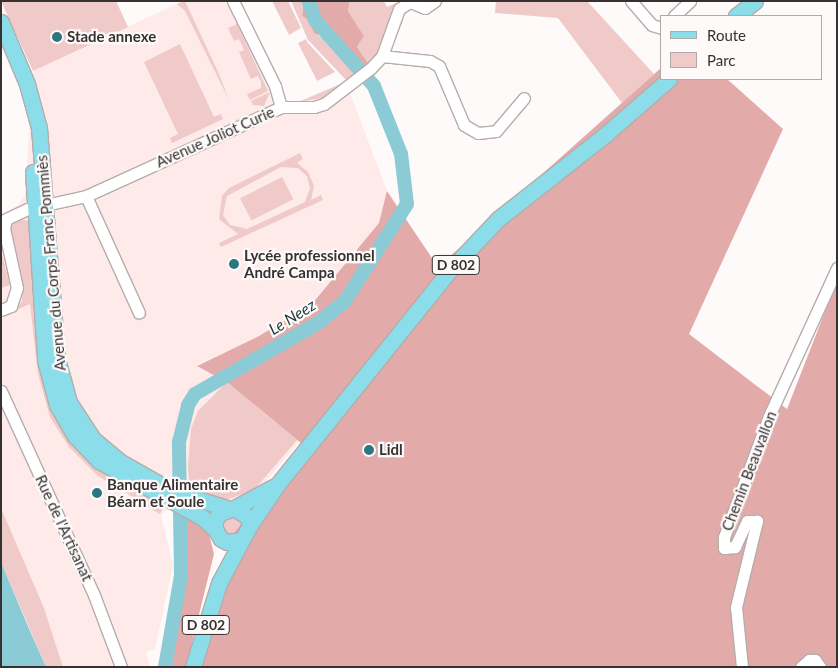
<!DOCTYPE html>
<html>
<head>
<meta charset="utf-8">
<style>
  body { margin:0 }
  #map { position:relative; width:838px; height:668px; overflow:hidden; background:#fefafa; font-family:Lato,sans-serif }
  div>[style] { position:absolute }
  [style*='--x'] { left:calc(var(--x)*1px); top:calc(var(--y)*1px); width:calc(var(--w)*1px); rotate:calc(var(--a)*1deg) }
  .built>* { inset:0; background:#fdeae9 }
  .green>* { inset:0; background:#efcac9; transform-origin:0 0 }
  .forest>* { inset:0; background:#e2abaa }
  .water>* { inset:0; background:#8bcbd5 }
  .river>* { height:14px; margin:-7px; padding:0 7px; transform-origin:7px; border-radius:7px; background:#8bcbd5 }
  .roads { filter:drop-shadow(1px 0 #b6acac) drop-shadow(-1px 0 #b6acac) drop-shadow(0 1px #b6acac) drop-shadow(0 -1px #b6acac) }
  .minor>* { height:11px; margin:-5.5px; padding:0 5.5px; transform-origin:5.5px; border-radius:5.5px; background:#fff }
  .major>* { height:15px; margin:-7.5px; padding:0 7.5px; transform-origin:7.5px; border-radius:7.5px; background:#8bdde9 }
  .dots>* { width:14px; height:14px; translate:-50% -50%; box-sizing:border-box; border:2px solid #fefafa; border-radius:50% }
  span { translate:-50% -50%; white-space:nowrap; text-align:center; line-height:1.15; -webkit-text-stroke:4.5px #fefafa; paint-order:stroke }
  .shield-label span { padding:1px 4px; background:#fefafa; border:1px solid; border-radius:4px; -webkit-text-stroke-width:0 }
  .shield-label { font-size:14px; color:#363232; font-weight:700 }
  .poi-label { font-size:15px; color:#363232; font-weight:700 }
  .left { translate:0 -50%; text-align:left }
  .street-label { font-size:15px; color:#363232 }
  .water-label { font-size:16px; color:#18383d; font-style:italic }
  .frame { position:absolute; inset:0; border:2px solid #363232; pointer-events:none }
  .legend { position:absolute; left:660px; top:15px; width:162px; height:65px; box-sizing:border-box; background:#fefafa; border:1px solid #aeaaaa; margin:0; padding:6px 9px; list-style:none; font-size:15px; color:#363232 }
  .legend li { display:flex; align-items:center; gap:10px; height:25px }
  .legend b { width:25px; border:1px solid #aeaaaa }
</style>
</head>
<body>
<div id="map">
  <div class="built">
    <i style="clip-path:polygon(183px 1px,233px 1px,280px 102px,316px 112px,350px 93px,387px 191px,380px 223px,312px 304px,259px 336px,197px 365px,227px 382px,299px 442px,266px 481px,248px 496px,223px 501px,203px 497px,190px 489px,161px 515px,173px 565px,155px 649px,146px 652px,150px 667px,63px 667px,44px 608px,1px 508px,1px 288px,9px 284px,1px 250px,1px 216px,19px 204px,25px 195px,33px 71px)"></i>
  </div>
  <div class="green">
    <i style="clip-path:polygon(1px 1px,116px 1px,128px 27px,33px 71px)"></i>
    <i style="clip-path:polygon(185px 1px,219px 74px,229px 100px,185px 11px,177px 4px)"></i>
    <i style="clip-path:polygon(272px 1px,288px 1px,301px 28px,289px 35px)"></i>
    <i style="clip-path:polygon(291px 1px,304px 1px,302px 16px,308px 20px,318px 35px,339px 51px,355px 73px,347px 81px,308px 40px)"></i>
    <i style="clip-path:polygon(350px 1px,384px 1px,387px 7px,401px 1px,379px 53px,368px 63px,357px 47px,364px 36px,348px 11px)"></i>
    <i style="clip-path:polygon(496px 1px,587px 1px,654px 74px,622px 103px,558px 18px,495px 13px)"></i>
    <i style="clip-path:polygon(237px 24px,268px 91px,250px 100px,247px 94px,261px 88px,261px 82px,258px 76px,251px 79px,239px 52px,244px 50px,239px 39px,234px 41px,228px 28px)"></i>
    <i style="clip-path:polygon(306px 39px,307px 42px,335px 72px,317px 81px,298px 43px)"></i>
    <i style="clip-path:polygon(180px 44px,214px 117px,221px 114px,223px 119px,172px 143px,170px 138px,178px 134px,144px 62px)"></i>
    <i style="clip-path:polygon(345px 82px,323px 98px,299px 102px,303px 100px)"></i>
    <i style="clip-path:polygon(270px 92px,264px 106px,253px 105px,251px 101px)"></i>
    <i style="clip-path:polygon(evenodd,300px 153px,303px 159px,297px 163px,308px 172px,314px 186px,311px 200px,321px 195px,323px 200px,221px 247px,219px 243px,238px 234px,219px 219px,222px 196px,229px 188px,300px 153px,281px 167px,298px 168px,307px 176px,310px 188px,305px 202px,247px 229px,230px 225px,223px 215px,227px 196px,281px 167px)"></i>
    <i style="left:282px;top:177px;width:25px;height:47px;rotate:63deg"></i>
    <i style="clip-path:polygon(19px 219px,29px 221px,41px 372px,49px 401px,84px 456px,104px 473px,165px 505px,160px 514px,98px 476px,69px 447px,50px 417px,38px 374px,30px 304px,16px 310px,22px 301px,23px 289px,10px 233px,12px 224px)"></i>
    <i style="clip-path:polygon(1px 250px,10px 285px,1px 288px)"></i>
    <i style="clip-path:polygon(227px 382px,297px 440px,254px 490px,226px 500px,203px 497px,190px 489px,188px 467px,191px 429px,198px 411px)"></i>
    <i style="clip-path:polygon(1px 508px,44px 608px,63px 667px,46px 667px,1px 562px)"></i>
    <i style="clip-path:polygon(230px 514px,240px 518px,243px 525px,232px 536px,223px 532px,221px 521px)"></i>
  </div>
  <div class="forest">
    <i style="clip-path:polygon(304px 1px,350px 1px,348px 11px,364px 36px,357px 47px,368px 63px,355px 73px,339px 51px,324px 37px,314px 33px,308px 20px,302px 16px)"></i>
    <i style="clip-path:polygon(662px 67px,662px 79px,727px 79px,783px 129px,689px 334px,787px 409px,837px 281px,837px 667px,200px 667px,234px 533px,302px 444px,227px 382px,197px 366px,259px 336px,312px 304px,379px 223px,387px 191px,438px 267px)"></i>
    <i style="clip-path:polygon(185px 516px,208px 530px,214px 554px,186px 667px,172px 667px,185px 581px)"></i>
  </div>
  <div class="water">
    <i style="clip-path:polygon(1px 562px,27px 624px,46px 667px,1px 667px)"></i>
  </div>
  <div class="river">
    <i style="--x:165;--y:667;--w:93;--a:-80.1"></i>
    <i style="--x:181;--y:575;--w:133;--a:-90.9"></i>
    <i style="--x:179;--y:442;--w:38;--a:-76"></i>
    <i style="--x:188;--y:405;--w:13;--a:-58"></i>
    <i style="--x:195;--y:394;--w:142;--a:-30"></i>
    <i style="--x:318;--y:323;--w:35;--a:-39"></i>
    <i style="--x:345;--y:301;--w:115;--a:-57.4"></i>
    <i style="--x:407;--y:204;--w:50;--a:-96.8"></i>
    <i style="--x:401;--y:154;--w:73;--a:-111.7"></i>
    <i style="--x:374;--y:86;--w:89;--a:-131.8"></i>
    <i style="--x:315;--y:20;--w:20;--a:-108"></i>
  </div>
  <div class="roads">
    <div class="minor">
      <i style="--x:233;--y:1;--w:95;--a:63.7"></i>
      <i style="--x:275;--y:86;--w:22;--a:74"></i>
      <i style="--x:631;--y:1;--w:32;--a:49"></i>
      <i style="--x:652;--y:25;--w:10;--a:17"></i>
      <i style="--x:410;--y:2;--w:16;--a:22"></i>
      <i style="--x:425;--y:8;--w:12;--a:-35"></i>
      <i style="--x:674;--y:16;--w:22;--a:-43"></i>
      <i style="--x:382;--y:56;--w:48;--a:5.9"></i>
      <i style="--x:430;--y:61;--w:10;--a:29"></i>
      <i style="--x:439;--y:66;--w:64;--a:67"></i>
      <i style="--x:464;--y:125;--w:16;--a:30"></i>
      <i style="--x:478;--y:133;--w:18;--a:-6"></i>
      <i style="--x:496;--y:131;--w:43;--a:-49.7"></i>
      <i style="--x:86;--y:196;--w:128;--a:65.6"></i>
      <i style="--x:1;--y:310;--w:11;--a:-22"></i>
      <i style="--x:11;--y:306;--w:19;--a:-72"></i>
      <i style="--x:17;--y:288;--w:61;--a:-102.2"></i>
      <i style="--x:4;--y:228;--w:9;--a:-77"></i>
      <i style="--x:6;--y:219;--w:23;--a:-25"></i>
      <i style="--x:27;--y:209;--w:60;--a:-12.4"></i>
      <i style="--x:86;--y:196;--w:214;--a:-24.5"></i>
      <i style="--x:281;--y:107;--w:33;--a:0"></i>
      <i style="--x:314;--y:107;--w:10;--a:-17"></i>
      <i style="--x:324;--y:104;--w:59;--a:-37.5"></i>
      <i style="--x:371;--y:68;--w:16;--a:-47"></i>
      <i style="--x:382;--y:56;--w:50;--a:-70.1"></i>
      <i style="--x:399;--y:9;--w:14;--a:-34"></i>
      <i style="--x:1;--y:391;--w:224;--a:65.5"></i>
      <i style="--x:94;--y:595;--w:77;--a:69.4"></i>
      <i style="--x:742;--y:667;--w:60;--a:-95.7"></i>
      <i style="--x:736;--y:607;--w:89;--a:-76.3"></i>
      <i style="--x:757;--y:521;--w:10;--a:180"></i>
      <i style="--x:747;--y:521;--w:29;--a:115"></i>
      <i style="--x:735;--y:547;--w:11;--a:175"></i>
      <i style="--x:724;--y:548;--w:11;--a:-90"></i>
      <i style="--x:724;--y:537;--w:129;--a:-69.6"></i>
      <i style="--x:769;--y:416;--w:163;--a:-65.3"></i>
      <i style="--x:801;--y:667;--w:11;--a:-41"></i>
      <i style="--x:809;--y:660;--w:6;--a:0"></i>
      <i style="--x:815;--y:660;--w:9;--a:54"></i>
    </div>
    <div class="major">
      <i style="--x:736;--y:16;--w:24;--a:-38"></i>
      <i style="--x:1;--y:22;--w:67;--a:67.2"></i>
      <i style="--x:27;--y:84;--w:46;--a:74.7"></i>
      <i style="--x:39;--y:128;--w:231;--a:85.5"></i>
      <i style="--x:57;--y:358;--w:46;--a:74.7"></i>
      <i style="--x:69;--y:402;--w:44;--a:57"></i>
      <i style="--x:93;--y:439;--w:34;--a:40"></i>
      <i style="--x:119;--y:461;--w:61;--a:29.5"></i>
      <i style="--x:172;--y:491;--w:58;--a:17.2"></i>
      <i style="--x:33;--y:172;--w:188;--a:86.3"></i>
      <i style="--x:45;--y:360;--w:47;--a:75.1"></i>
      <i style="--x:57;--y:405;--w:36;--a:60"></i>
      <i style="--x:75;--y:436;--w:35;--a:46"></i>
      <i style="--x:99;--y:461;--w:119;--a:28.7"></i>
      <i style="--x:203;--y:518;--w:16;--a:43"></i>
      <i style="--x:234;--y:508;--w:44;--a:-28.3"></i>
      <i style="--x:241;--y:540;--w:14;--a:172"></i>
      <i style="--x:227;--y:542;--w:7;--a:-153"></i>
      <i style="--x:221;--y:539;--w:12;--a:-121"></i>
      <i style="--x:215;--y:529;--w:9;--a:-90"></i>
      <i style="--x:215;--y:520;--w:9;--a:-54"></i>
      <i style="--x:220;--y:513;--w:15;--a:-20"></i>
      <i style="--x:234;--y:508;--w:17;--a:33"></i>
      <i style="--x:248;--y:517;--w:8;--a:76"></i>
      <i style="--x:193;--y:667;--w:88;--a:-72.8"></i>
      <i style="--x:219;--y:583;--w:66;--a:-61.9"></i>
      <i style="--x:250;--y:525;--w:48;--a:-56"></i>
      <i style="--x:277;--y:485;--w:275;--a:-51.2"></i>
      <i style="--x:449;--y:271;--w:71;--a:-46.7"></i>
      <i style="--x:498;--y:219;--w:137;--a:-38.2"></i>
      <i style="--x:606;--y:134;--w:84;--a:-41.1"></i>
    </div>
  </div>
  <div class="dots">
    <i style="left:57px;top:37px;background:#2d7580"></i>
    <i style="left:234px;top:264px;background:#2d7580"></i>
    <i style="left:369px;top:450px;background:#2d7580"></i>
    <i style="left:97px;top:493px;background:#2d7580"></i>
  </div>
  <div class="shield-label">
    <span style="left:456px;top:265px">D 802</span>
    <span style="left:206px;top:625px">D 802</span>
  </div>
  <div class="poi-label">
    <span class="left" style="left:67px;top:37px">Stade annexe</span>
    <span class="left" style="left:244px;top:264px">Lycée professionnel<br>André Campa</span>
    <span class="left" style="left:379px;top:450px">Lidl</span>
    <span class="left" style="left:107px;top:493px">Banque Alimentaire<br>Béarn et Soule</span>
  </div>
  <div class="street-label">
    <span style="left:215px;top:137px;rotate:-24deg">Avenue Joliot Curie</span>
    <span style="left:51px;top:263px;rotate:-95deg">Avenue du Corps Franc Pommiès</span>
    <span style="left:749px;top:471px;rotate:-69deg">Chemin Beauvallon</span>
    <span style="left:64px;top:528px;rotate:65deg">Rue de l'Artisanat</span>
  </div>
  <div class="water-label">
    <span style="left:292px;top:317px;rotate:-32deg">Le Neez</span>
  </div>
  <div class="frame"></div>
  <ul class="legend">
  <li><b style="height:6px;background:#8bdde9"></b>Route</li>
  <li><b style="height:14px;background:#efcac9"></b>Parc</li>
  </ul>
</div>
</body>
</html>
